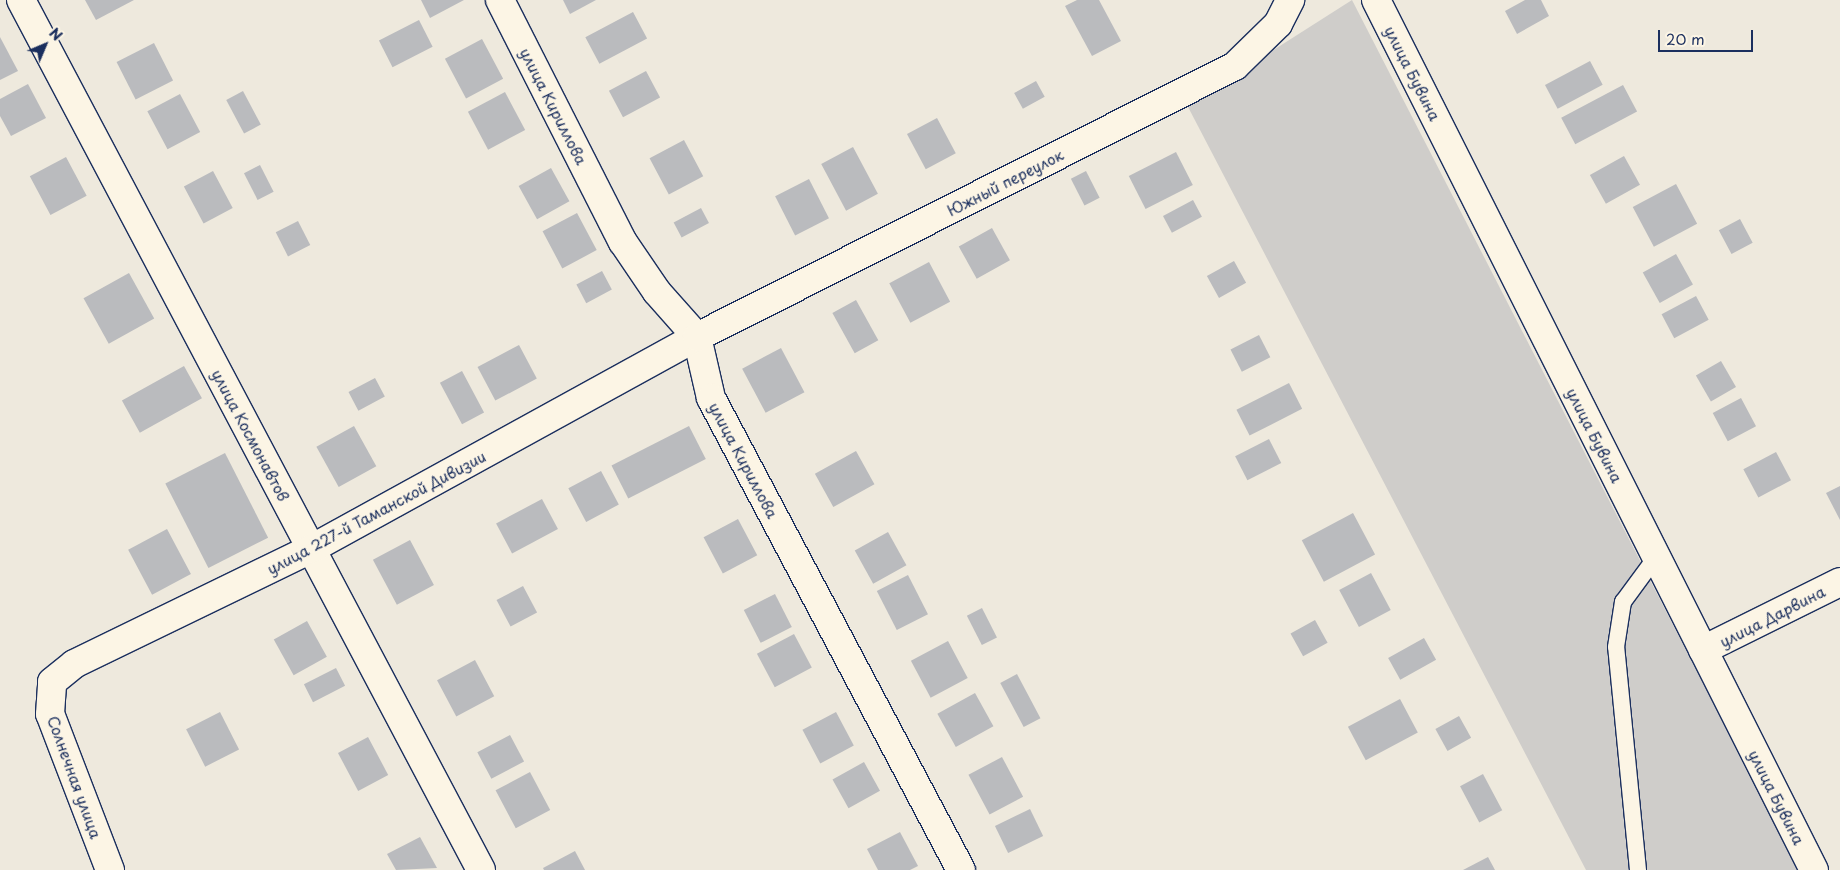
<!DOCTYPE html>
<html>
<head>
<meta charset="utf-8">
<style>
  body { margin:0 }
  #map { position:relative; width:1840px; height:870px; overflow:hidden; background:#eee9dd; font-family:"Playpen Sans",sans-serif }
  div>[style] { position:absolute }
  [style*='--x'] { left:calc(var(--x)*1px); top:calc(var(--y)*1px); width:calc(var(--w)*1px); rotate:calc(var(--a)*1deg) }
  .green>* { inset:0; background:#cfcdca }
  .building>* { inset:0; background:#babbbe; transform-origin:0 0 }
  .roads { filter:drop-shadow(1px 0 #1b2f5e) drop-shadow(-1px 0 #1b2f5e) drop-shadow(0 1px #1b2f5e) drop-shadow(0 -1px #1b2f5e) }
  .lane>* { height:16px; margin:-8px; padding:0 8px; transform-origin:8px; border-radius:8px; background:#fcf5e5 }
  .street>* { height:28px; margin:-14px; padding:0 14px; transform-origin:14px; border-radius:14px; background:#fcf5e5 }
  span { translate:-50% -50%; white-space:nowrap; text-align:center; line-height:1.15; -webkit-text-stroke:4.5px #fcf5e5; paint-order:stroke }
  .street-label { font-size:15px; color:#1b2f5e }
  .north { position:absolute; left:20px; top:20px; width:50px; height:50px; -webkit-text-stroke:4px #fcf5e5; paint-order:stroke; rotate:45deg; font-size:14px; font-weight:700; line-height:20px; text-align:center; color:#1b2f5e }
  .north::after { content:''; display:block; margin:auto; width:18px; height:22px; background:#1b2f5e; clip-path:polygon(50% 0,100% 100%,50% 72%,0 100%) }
  .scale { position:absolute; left:1658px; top:30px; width:95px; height:22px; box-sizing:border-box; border:2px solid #1b2f5e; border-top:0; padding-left:6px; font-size:15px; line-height:18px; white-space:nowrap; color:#1b2f5e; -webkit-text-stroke:4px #fcf5e5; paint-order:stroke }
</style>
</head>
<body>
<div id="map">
  <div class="green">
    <i style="clip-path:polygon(1352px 0,1799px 870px,1586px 870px,1187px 105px)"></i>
  </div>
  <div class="building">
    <i style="clip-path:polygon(85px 0,134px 0,96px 20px)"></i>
    <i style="clip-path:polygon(421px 0,464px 0,430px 18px)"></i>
    <i style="clip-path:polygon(563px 0,596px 0,570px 14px)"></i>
    <i style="clip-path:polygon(1077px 0,1099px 0,1121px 41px,1092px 56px,1065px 6px)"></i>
    <i style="clip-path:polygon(1525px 0,1541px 0,1549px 16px,1517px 34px,1505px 11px)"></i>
    <i style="left:633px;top:12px;width:30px;height:54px;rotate:62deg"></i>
    <i style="left:419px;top:20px;width:30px;height:45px;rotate:63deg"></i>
    <i style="clip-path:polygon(0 37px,18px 71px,0 80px)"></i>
    <i style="left:482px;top:39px;width:45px;height:42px;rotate:62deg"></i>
    <i style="left:154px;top:43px;width:42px;height:42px;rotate:63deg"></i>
    <i style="left:1590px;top:61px;width:27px;height:51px;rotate:62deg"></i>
    <i style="left:646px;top:71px;width:30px;height:42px;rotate:62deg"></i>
    <i style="left:1036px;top:81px;width:18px;height:25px;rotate:61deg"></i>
    <i style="clip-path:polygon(28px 84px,46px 118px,11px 136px,0 116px,0 99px)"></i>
    <i style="left:1623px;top:85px;width:30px;height:70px;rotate:62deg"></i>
    <i style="left:243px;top:91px;width:38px;height:19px;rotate:62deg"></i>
    <i style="left:505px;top:92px;width:43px;height:42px;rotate:62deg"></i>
    <i style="left:180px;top:94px;width:43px;height:37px;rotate:62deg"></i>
    <i style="left:937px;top:118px;width:40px;height:34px;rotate:62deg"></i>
    <i style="left:684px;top:140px;width:41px;height:39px;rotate:62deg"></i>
    <i style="left:853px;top:147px;width:53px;height:36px;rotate:62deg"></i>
    <i style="left:1176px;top:152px;width:37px;height:53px;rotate:63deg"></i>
    <i style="left:1624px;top:156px;width:33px;height:39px;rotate:61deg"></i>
    <i style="left:66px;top:157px;width:44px;height:41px;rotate:62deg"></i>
    <i style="left:260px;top:165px;width:30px;height:18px;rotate:63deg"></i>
    <i style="left:551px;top:168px;width:38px;height:37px;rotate:61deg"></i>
    <i style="left:213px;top:171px;width:42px;height:33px;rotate:62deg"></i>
    <i style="left:1086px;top:171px;width:30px;height:17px;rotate:63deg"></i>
    <i style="left:809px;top:179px;width:44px;height:38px;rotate:63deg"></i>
    <i style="left:1676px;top:184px;width:45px;height:49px;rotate:62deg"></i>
    <i style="left:1193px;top:200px;width:19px;height:34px;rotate:62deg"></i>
    <i style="left:701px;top:208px;width:17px;height:31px;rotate:62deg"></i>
    <i style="left:577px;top:213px;width:42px;height:39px;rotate:62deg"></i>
    <i style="left:1740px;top:219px;width:27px;height:24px;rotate:62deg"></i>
    <i style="left:298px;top:221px;width:27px;height:25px;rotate:63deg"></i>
    <i style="left:992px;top:228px;width:37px;height:38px;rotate:61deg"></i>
    <i style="left:1676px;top:254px;width:35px;height:38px;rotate:61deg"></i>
    <i style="left:1234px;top:261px;width:25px;height:31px;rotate:61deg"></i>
    <i style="left:929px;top:262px;width:45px;height:45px;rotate:62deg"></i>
    <i style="left:602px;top:271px;width:21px;height:29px;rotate:62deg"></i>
    <i style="left:129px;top:273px;width:52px;height:52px;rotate:61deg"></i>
    <i style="left:1696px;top:296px;width:27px;height:39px;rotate:62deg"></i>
    <i style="left:856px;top:300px;width:46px;height:27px;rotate:61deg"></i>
    <i style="left:1259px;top:335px;width:25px;height:32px;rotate:63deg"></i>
    <i style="left:519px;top:345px;width:38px;height:47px;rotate:62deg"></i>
    <i style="left:781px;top:348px;width:50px;height:44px;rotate:62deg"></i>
    <i style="left:1721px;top:361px;width:30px;height:29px;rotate:60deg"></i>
    <i style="left:184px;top:366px;width:37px;height:71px;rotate:61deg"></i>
    <i style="left:462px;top:371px;width:47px;height:25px;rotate:62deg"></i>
    <i style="left:375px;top:378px;width:21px;height:30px;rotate:62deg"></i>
    <i style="left:1289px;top:383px;width:29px;height:59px;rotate:63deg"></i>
    <i style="left:1741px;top:398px;width:32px;height:32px;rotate:62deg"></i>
    <i style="left:354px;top:426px;width:46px;height:43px;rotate:61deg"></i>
    <i style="left:689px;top:426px;width:37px;height:87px;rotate:63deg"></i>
    <i style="left:1269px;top:439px;width:27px;height:38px;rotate:63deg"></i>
    <i style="left:856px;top:451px;width:38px;height:47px;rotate:61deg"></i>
    <i style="left:1776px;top:452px;width:32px;height:37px;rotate:62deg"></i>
    <i style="left:225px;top:453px;width:95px;height:67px;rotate:63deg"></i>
    <i style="left:601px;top:471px;width:38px;height:37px;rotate:62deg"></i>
    <i style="clip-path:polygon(1840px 486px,1840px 520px,1826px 493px)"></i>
    <i style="left:542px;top:499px;width:34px;height:52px;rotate:62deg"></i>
    <i style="left:1353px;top:513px;width:47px;height:58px;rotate:62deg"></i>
    <i style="left:738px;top:519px;width:41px;height:39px;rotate:62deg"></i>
    <i style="left:167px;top:529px;width:51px;height:44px;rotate:62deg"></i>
    <i style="left:888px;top:532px;width:38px;height:38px;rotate:61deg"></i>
    <i style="left:410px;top:540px;width:51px;height:42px;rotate:62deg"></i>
    <i style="left:1371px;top:573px;width:42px;height:36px;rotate:62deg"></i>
    <i style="left:908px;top:575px;width:44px;height:35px;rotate:63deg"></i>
    <i style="left:523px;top:586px;width:30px;height:30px;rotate:62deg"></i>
    <i style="left:775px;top:594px;width:37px;height:35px;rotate:63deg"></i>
    <i style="left:982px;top:608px;width:33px;height:17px;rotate:63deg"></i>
    <i style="left:1315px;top:620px;width:26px;height:28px;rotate:61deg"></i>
    <i style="left:307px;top:621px;width:41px;height:38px;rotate:61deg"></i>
    <i style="left:794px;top:634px;width:38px;height:42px;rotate:62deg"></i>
    <i style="left:1424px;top:638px;width:25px;height:41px;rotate:61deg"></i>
    <i style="left:948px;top:641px;width:42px;height:42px;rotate:62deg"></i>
    <i style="left:475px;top:660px;width:41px;height:43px;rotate:62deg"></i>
    <i style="left:336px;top:668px;width:20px;height:36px;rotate:63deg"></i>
    <i style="left:1017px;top:674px;width:50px;height:19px;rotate:62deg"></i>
    <i style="left:975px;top:693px;width:38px;height:43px;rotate:61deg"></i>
    <i style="left:1400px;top:699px;width:38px;height:59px;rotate:62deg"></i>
    <i style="left:220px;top:712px;width:42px;height:38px;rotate:63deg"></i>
    <i style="left:836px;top:712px;width:38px;height:38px;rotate:62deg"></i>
    <i style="left:1459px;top:716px;width:25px;height:27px;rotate:61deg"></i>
    <i style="left:510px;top:735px;width:30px;height:37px;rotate:62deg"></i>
    <i style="left:368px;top:737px;width:43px;height:34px;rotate:62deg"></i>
    <i style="left:1002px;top:757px;width:45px;height:38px;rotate:62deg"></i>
    <i style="left:864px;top:762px;width:33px;height:36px;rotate:61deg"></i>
    <i style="left:530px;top:772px;width:43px;height:39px;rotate:62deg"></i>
    <i style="left:1483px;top:774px;width:41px;height:26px;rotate:62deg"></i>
    <i style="left:1030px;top:809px;width:30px;height:39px;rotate:64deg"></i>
    <i style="clip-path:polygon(900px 832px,918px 866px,910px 870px,878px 870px,867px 849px)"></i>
    <i style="clip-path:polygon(420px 837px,437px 868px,396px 870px,387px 854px)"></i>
    <i style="clip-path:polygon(575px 851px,585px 870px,544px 870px,543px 868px)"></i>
    <i style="clip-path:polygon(1488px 857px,1495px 870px,1463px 870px)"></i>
  </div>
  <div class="roads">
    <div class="lane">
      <i style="--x:1638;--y:870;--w:224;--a:-95.6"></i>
      <i style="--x:1616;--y:647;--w:46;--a:-81.2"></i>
      <i style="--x:1623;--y:602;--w:56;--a:-53.7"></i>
    </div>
    <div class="street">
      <i style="--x:21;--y:0;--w:984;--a:62.13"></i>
      <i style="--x:500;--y:0;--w:271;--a:63.1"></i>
      <i style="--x:623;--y:242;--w:60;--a:55.8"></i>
      <i style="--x:657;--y:292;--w:60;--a:48.4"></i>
      <i style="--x:697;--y:337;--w:63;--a:77.1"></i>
      <i style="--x:711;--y:398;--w:534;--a:62.09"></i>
      <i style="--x:1376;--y:0;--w:974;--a:63.28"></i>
      <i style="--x:1703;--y:650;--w:153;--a:-26.4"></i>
      <i style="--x:110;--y:870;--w:167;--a:-111"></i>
      <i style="--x:50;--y:714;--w:32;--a:-86"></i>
      <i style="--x:52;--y:682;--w:28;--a:-39"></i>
      <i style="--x:74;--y:664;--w:263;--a:-25.9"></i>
      <i style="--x:311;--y:549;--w:440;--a:-28.8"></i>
      <i style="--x:697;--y:337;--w:602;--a:-26.74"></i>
      <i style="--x:1235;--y:66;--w:60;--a:-44.3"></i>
      <i style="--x:1278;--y:24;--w:27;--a:-63"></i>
    </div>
  </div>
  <div class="street-label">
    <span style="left:1413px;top:73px;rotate:63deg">улица Бувина</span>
    <span style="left:554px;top:106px;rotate:63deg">улица Кириллова</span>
    <span style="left:1005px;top:182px;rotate:-27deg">Южный переулок</span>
    <span style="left:251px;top:435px;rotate:62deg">улица Космонавтов</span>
    <span style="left:1595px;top:435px;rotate:63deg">улица Бувина</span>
    <span style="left:744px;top:460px;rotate:62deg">улица Кириллова</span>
    <span style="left:376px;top:512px;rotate:-28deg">улица 227-й Таманской Дивизии</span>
    <span style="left:1772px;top:616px;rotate:-27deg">улица Дарвина</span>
    <span style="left:75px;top:777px;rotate:70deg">Солнечная улица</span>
    <span style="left:1777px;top:797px;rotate:63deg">улица Бувина</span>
  </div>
  <div class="north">N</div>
  <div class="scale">20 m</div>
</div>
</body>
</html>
